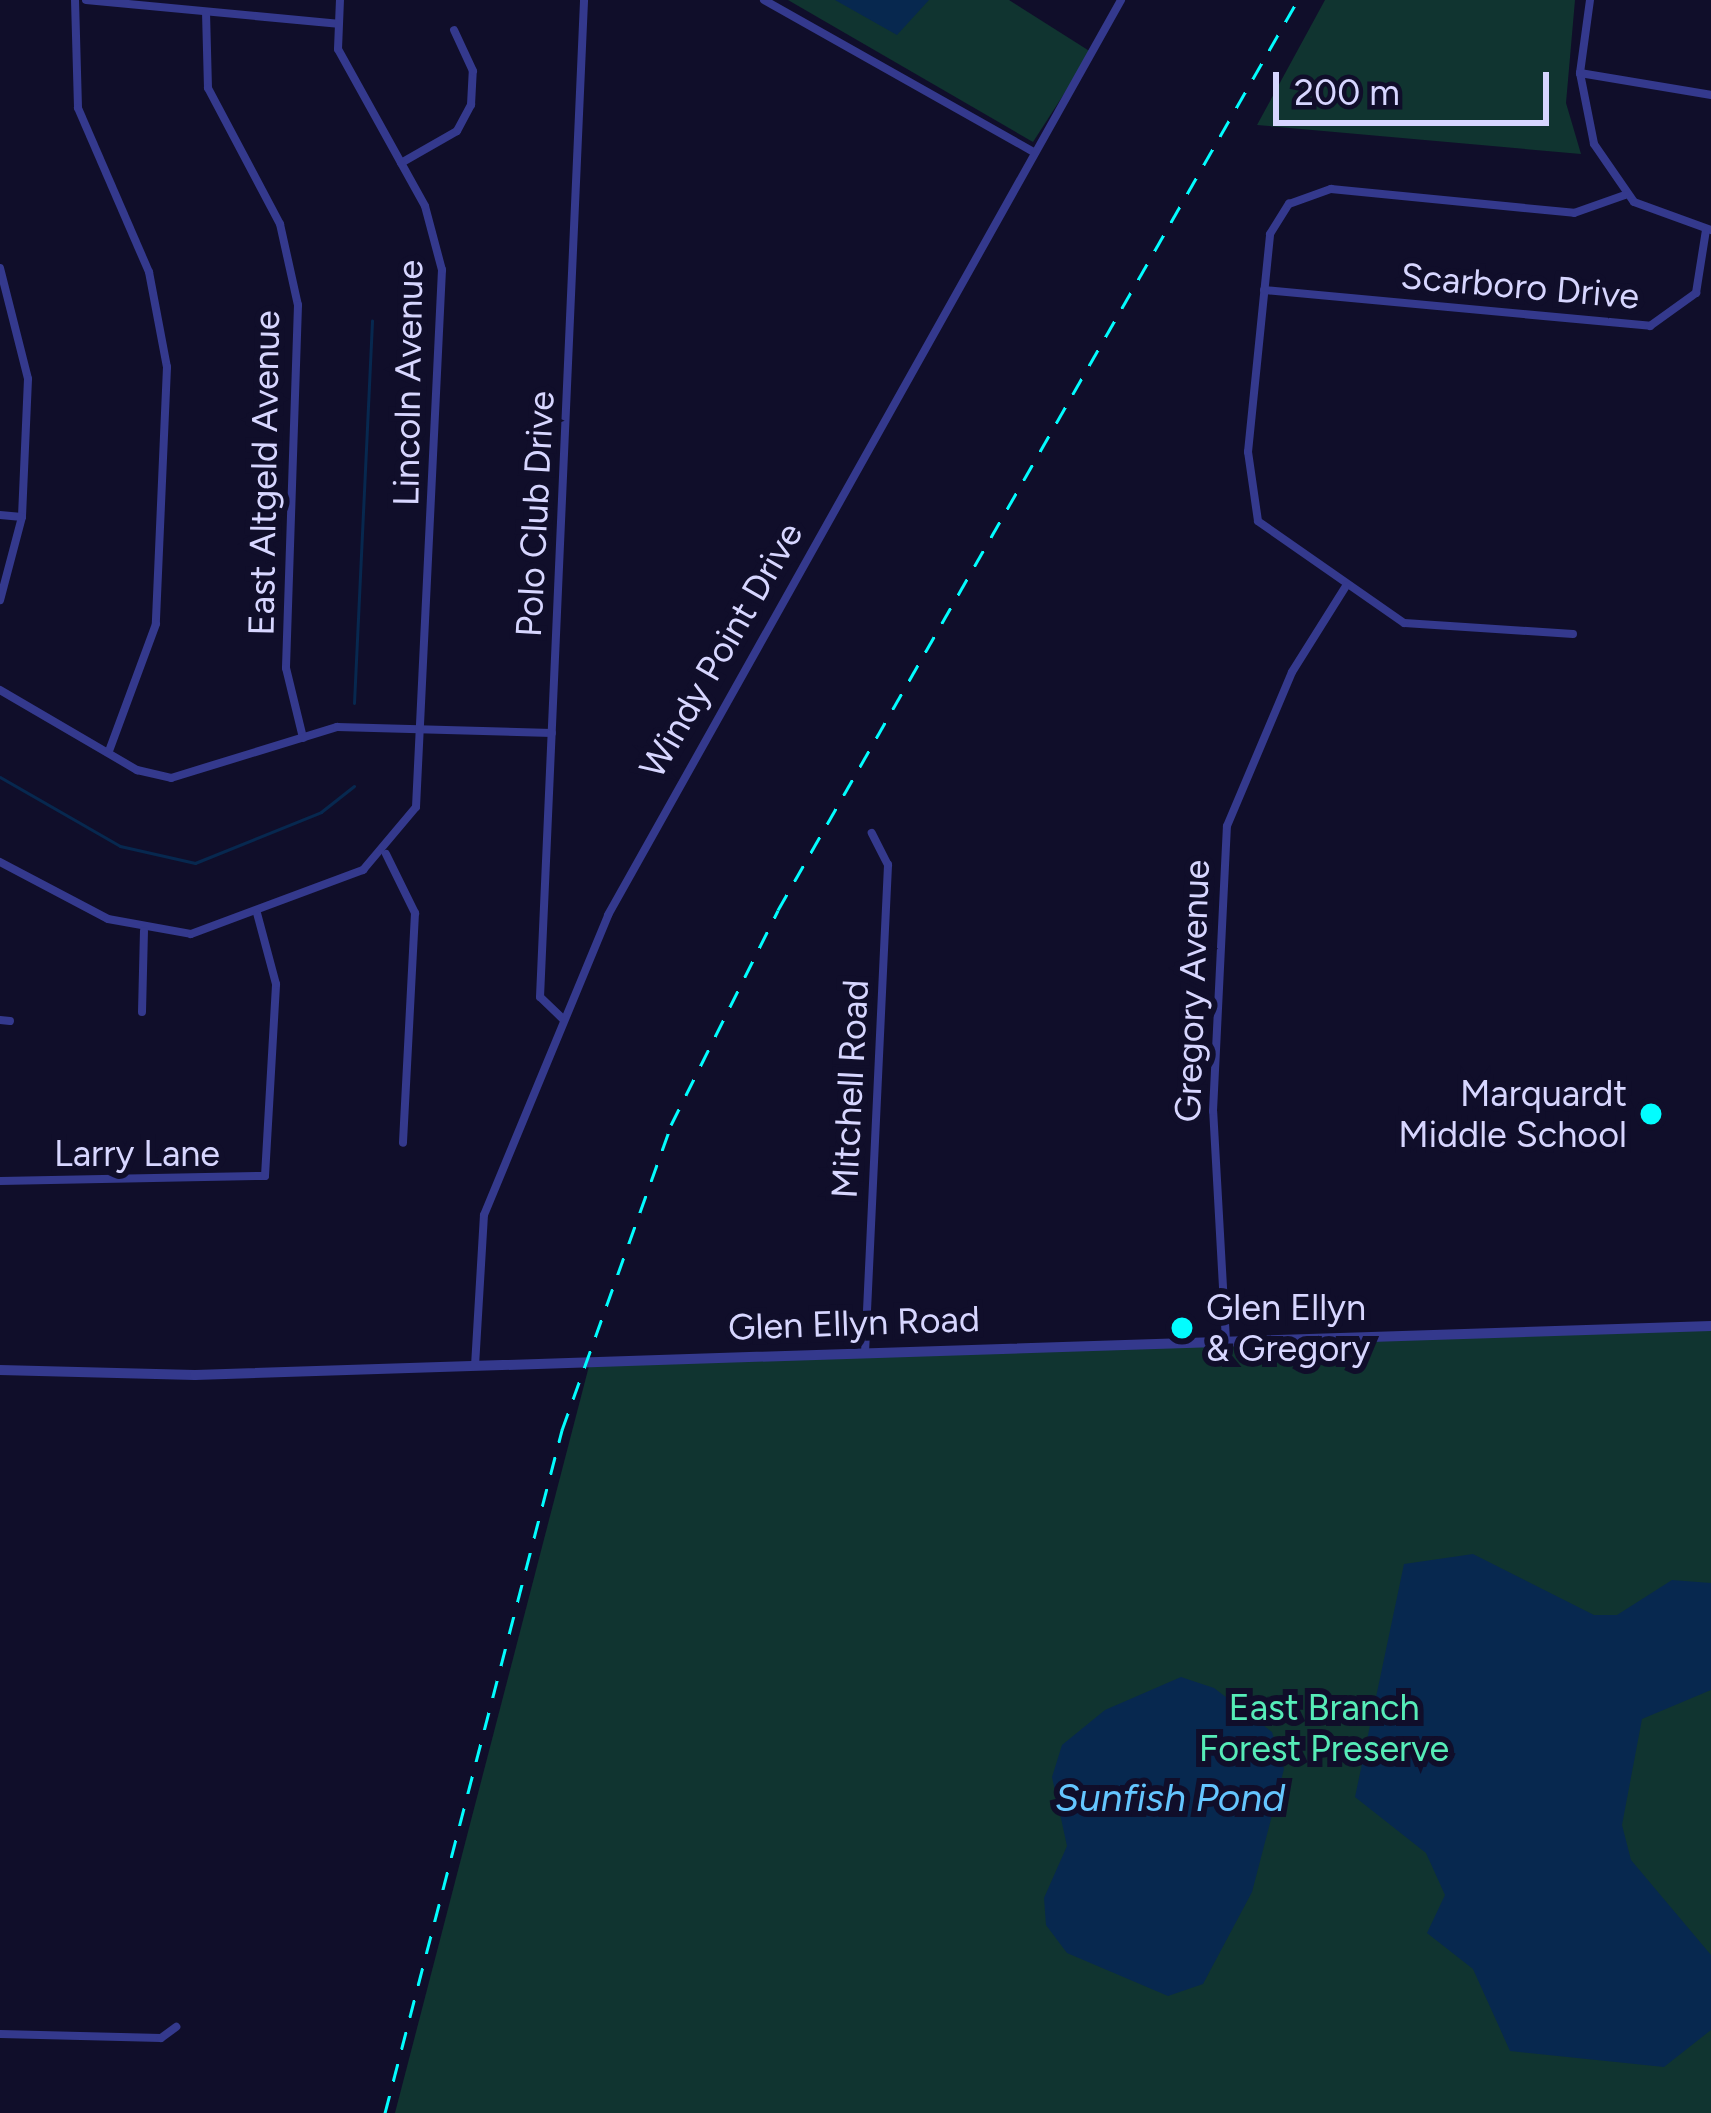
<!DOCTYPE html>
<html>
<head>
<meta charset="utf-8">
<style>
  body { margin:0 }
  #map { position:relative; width:1711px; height:2113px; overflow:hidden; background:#100e2a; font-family:Figtree,sans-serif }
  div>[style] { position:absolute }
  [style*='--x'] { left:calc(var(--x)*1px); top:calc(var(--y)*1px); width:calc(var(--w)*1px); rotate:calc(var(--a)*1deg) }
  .green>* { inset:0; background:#103430 }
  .water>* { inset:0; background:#07284f }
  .stream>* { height:3px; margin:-1.5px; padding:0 1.5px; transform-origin:1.5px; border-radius:1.5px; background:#07284f }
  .minor>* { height:8px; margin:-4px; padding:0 4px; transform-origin:4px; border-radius:4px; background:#34398d }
  .tertiary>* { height:10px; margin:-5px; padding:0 5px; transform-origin:5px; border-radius:5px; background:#34398d }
  .rail>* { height:3px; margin-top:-1.5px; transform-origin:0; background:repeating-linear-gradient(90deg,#02fdff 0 18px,transparent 0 33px) }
  .dots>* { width:33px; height:33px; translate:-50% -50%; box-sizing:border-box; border:6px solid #100e2a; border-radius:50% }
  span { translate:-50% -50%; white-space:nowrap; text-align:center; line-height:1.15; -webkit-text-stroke:12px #100e2a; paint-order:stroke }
  .street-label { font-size:36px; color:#d7d6ff }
  .poi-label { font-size:36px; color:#d7d6ff }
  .right { translate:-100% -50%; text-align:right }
  .left { translate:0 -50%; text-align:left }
  .park-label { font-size:36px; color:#56ecb8 }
  .water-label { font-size:39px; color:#64c6ff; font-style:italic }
  .scale { position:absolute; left:1273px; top:72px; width:276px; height:54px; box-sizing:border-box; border:6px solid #d7d6ff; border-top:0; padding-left:15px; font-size:36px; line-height:42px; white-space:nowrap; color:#d7d6ff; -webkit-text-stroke:9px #100e2a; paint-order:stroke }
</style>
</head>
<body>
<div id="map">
  <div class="green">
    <i style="clip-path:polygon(788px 0,1009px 0,1091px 52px,1033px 142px)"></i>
    <i style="clip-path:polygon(1325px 0,1575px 0,1566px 103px,1581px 154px,1257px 125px)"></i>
    <i style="clip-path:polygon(1711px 1330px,1711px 2113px,395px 2113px,589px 1366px)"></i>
  </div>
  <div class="water">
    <i style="clip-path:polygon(835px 0,929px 0,897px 35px)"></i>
    <i style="clip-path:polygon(1473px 1554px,1594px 1615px,1617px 1615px,1672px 1580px,1711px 1583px,1711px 1690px,1642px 1719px,1622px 1825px,1631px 1860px,1711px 1955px,1711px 2030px,1664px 2067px,1510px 2051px,1473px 1969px,1427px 1933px,1445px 1895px,1426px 1853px,1355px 1797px,1404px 1564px)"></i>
    <i style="clip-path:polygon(1181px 1677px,1214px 1688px,1272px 1732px,1284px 1769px,1252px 1892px,1203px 1984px,1168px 1996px,1067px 1953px,1046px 1925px,1044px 1898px,1067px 1846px,1052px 1777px,1062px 1745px,1105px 1710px)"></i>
  </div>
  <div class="stream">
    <i style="--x:354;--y:703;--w:383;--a:-87.3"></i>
    <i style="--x:0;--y:777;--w:138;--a:29.9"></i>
    <i style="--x:120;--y:846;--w:77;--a:12.8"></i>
    <i style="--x:195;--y:863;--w:136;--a:-22"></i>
    <i style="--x:321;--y:812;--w:42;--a:-38.2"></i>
  </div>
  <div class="minor">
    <i style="--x:75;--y:0;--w:108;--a:88.4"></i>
    <i style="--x:78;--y:108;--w:179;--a:66.6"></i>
    <i style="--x:149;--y:272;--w:97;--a:79.3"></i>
    <i style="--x:167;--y:367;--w:257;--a:92.5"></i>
    <i style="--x:156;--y:624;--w:135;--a:110.3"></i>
    <i style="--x:86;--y:0;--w:253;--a:5.4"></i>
    <i style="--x:764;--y:0;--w:311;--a:29.4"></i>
    <i style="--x:1590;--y:0;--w:74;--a:97.8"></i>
    <i style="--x:1580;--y:73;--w:72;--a:78.8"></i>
    <i style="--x:1594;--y:144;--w:70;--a:55.4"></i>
    <i style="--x:1634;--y:202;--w:82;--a:20"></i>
    <i style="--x:206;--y:12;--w:76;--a:88.5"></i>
    <i style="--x:208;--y:88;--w:154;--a:62.1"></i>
    <i style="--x:280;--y:224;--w:83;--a:77.5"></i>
    <i style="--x:298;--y:305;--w:363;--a:91.9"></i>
    <i style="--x:286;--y:668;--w:72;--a:76.3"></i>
    <i style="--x:1580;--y:73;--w:133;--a:9.5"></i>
    <i style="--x:401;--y:163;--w:64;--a:-29.7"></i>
    <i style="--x:457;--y:131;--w:30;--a:-62"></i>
    <i style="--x:471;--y:105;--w:34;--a:-87"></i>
    <i style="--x:473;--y:71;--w:45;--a:-114.9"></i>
    <i style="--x:0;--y:268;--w:114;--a:75.8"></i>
    <i style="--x:28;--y:379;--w:138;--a:92.5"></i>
    <i style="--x:22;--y:517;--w:86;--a:104.8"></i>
    <i style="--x:1264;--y:290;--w:388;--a:5.3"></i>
    <i style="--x:1650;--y:326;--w:57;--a:-35.7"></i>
    <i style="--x:1696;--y:293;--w:64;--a:-81"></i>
    <i style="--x:0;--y:515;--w:22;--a:5"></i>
    <i style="--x:1573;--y:634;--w:169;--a:-176.3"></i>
    <i style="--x:1404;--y:623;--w:178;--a:-145.1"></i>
    <i style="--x:1258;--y:521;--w:70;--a:-98.2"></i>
    <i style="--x:1248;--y:452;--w:219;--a:-84.2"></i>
    <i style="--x:1270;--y:234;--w:36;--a:-58"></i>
    <i style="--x:1289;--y:204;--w:45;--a:-19.7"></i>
    <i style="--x:1331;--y:189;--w:244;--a:5.6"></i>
    <i style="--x:1574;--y:213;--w:54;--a:-19.4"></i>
    <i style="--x:0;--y:690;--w:159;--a:30.3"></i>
    <i style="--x:137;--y:770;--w:35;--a:13"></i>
    <i style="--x:171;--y:778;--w:174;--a:-17.1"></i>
    <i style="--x:337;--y:727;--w:215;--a:1.6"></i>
    <i style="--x:386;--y:854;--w:66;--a:63.8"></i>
    <i style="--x:415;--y:913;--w:230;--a:93"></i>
    <i style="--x:0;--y:862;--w:122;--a:27.8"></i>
    <i style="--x:108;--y:919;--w:84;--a:10.2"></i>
    <i style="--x:191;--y:934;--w:184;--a:-20.4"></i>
    <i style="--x:363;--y:870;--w:82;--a:-49.9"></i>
    <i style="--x:416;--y:807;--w:538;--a:-87.23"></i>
    <i style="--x:442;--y:270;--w:66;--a:-104.9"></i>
    <i style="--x:425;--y:206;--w:179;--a:-119"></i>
    <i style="--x:338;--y:49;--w:49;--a:-87.7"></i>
    <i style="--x:142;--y:1012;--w:81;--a:-88.6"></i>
    <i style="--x:0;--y:1020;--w:10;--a:6"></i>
    <i style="--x:564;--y:1020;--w:33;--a:-136"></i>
    <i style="--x:540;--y:997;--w:998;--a:-87.47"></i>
    <i style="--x:0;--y:1181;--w:265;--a:-1.1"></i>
    <i style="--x:265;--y:1176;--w:192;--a:-86.7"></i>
    <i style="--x:276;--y:984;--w:73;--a:-105"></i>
    <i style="--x:1226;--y:1341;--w:230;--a:-93.2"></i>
    <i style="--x:1213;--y:1111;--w:285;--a:-87.2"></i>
    <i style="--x:1227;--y:826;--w:167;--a:-67.1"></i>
    <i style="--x:1292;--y:672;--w:102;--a:-57.9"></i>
    <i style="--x:865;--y:1353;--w:489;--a:-87.3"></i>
    <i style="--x:888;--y:865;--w:36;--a:-117"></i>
    <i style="--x:475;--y:1366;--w:151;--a:-86.6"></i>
    <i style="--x:484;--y:1215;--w:325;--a:-67.5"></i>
    <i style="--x:608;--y:915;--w:1049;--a:-60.72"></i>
    <i style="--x:0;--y:2034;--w:161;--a:1.4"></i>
    <i style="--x:161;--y:2038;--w:19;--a:-36"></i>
  </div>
  <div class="tertiary">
    <i style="--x:0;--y:1370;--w:195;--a:1.5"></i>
    <i style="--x:195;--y:1375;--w:1517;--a:-1.85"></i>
  </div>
  <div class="rail">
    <i style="--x:385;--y:2113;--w:706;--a:-75.47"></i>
    <i style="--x:562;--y:1430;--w:324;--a:-70.3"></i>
    <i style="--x:671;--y:1125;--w:240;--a:-63.5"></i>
    <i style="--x:778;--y:910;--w:1048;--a:-60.26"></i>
  </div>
  <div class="dots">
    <i style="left:1651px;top:1114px;background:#02fdff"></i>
    <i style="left:1182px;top:1328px;background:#02fdff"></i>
  </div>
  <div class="street-label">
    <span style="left:1520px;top:286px;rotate:5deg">Scarboro Drive</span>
    <span style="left:408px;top:383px;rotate:-89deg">Lincoln Avenue</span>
    <span style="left:264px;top:473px;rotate:-89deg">East Altgeld Avenue</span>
    <span style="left:535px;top:514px;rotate:-87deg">Polo Club Drive</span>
    <span style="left:721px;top:650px;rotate:-60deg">Windy Point Drive</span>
    <span style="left:1192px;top:991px;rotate:-88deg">Gregory Avenue</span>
    <span style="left:850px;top:1089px;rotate:-87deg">Mitchell Road</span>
    <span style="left:137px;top:1154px">Larry Lane</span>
    <span style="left:854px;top:1323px;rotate:-2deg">Glen Ellyn Road</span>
  </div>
  <div class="poi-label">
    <span class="right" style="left:1627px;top:1114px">Marquardt<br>Middle School</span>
    <span class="left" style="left:1206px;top:1328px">Glen Ellyn<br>&amp; Gregory</span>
  </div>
  <div class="park-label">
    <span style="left:1324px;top:1728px">East Branch<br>Forest Preserve</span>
  </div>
  <div class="water-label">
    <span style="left:1170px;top:1798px">Sunfish Pond</span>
  </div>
  <div class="scale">200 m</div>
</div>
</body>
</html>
